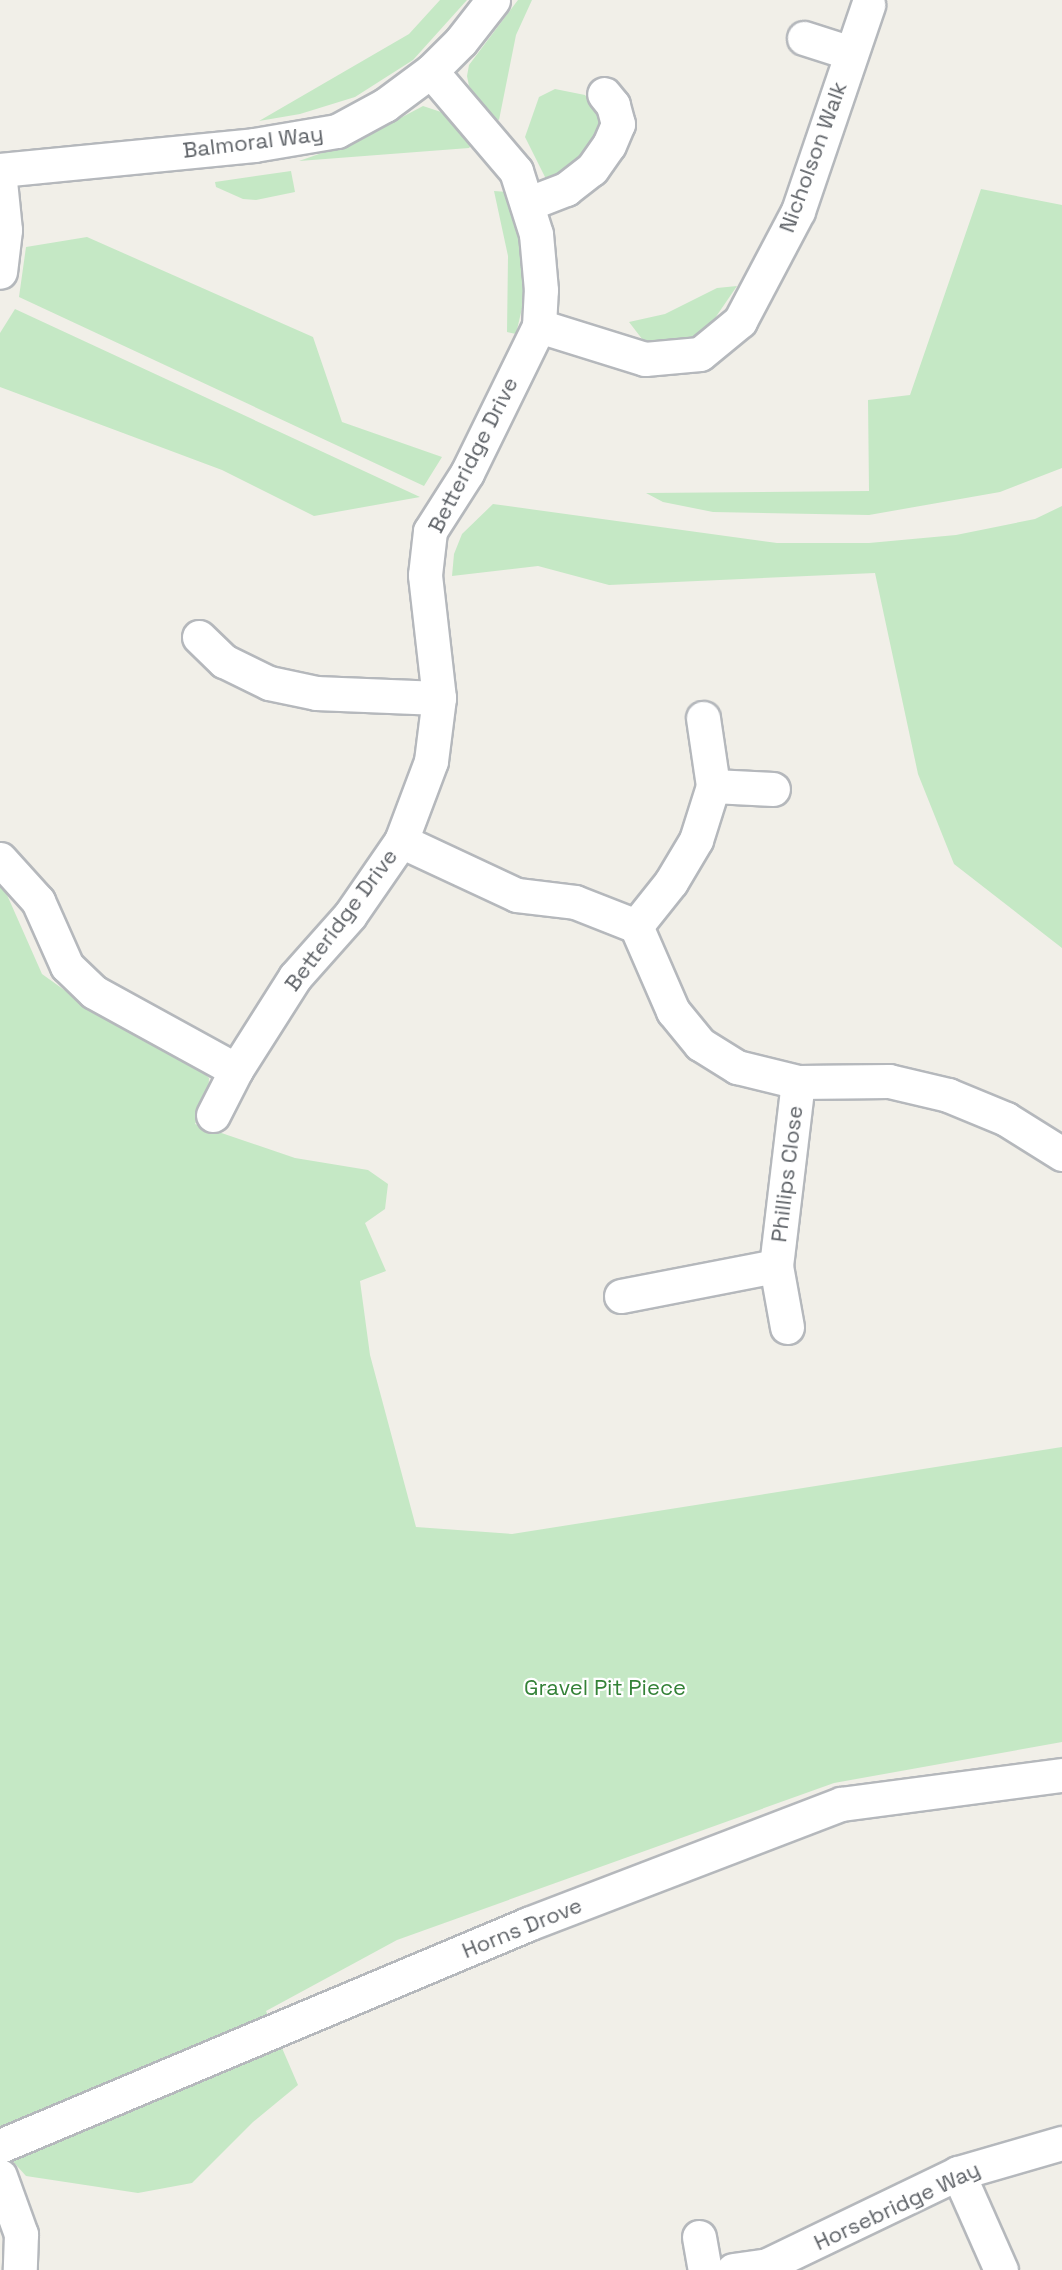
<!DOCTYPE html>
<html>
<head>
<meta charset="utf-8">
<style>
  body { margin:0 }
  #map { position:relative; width:1062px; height:2270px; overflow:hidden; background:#f1efe8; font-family:"Space Grotesk",sans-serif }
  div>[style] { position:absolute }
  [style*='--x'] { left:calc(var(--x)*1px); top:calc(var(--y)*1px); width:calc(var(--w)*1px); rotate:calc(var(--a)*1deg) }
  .green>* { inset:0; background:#c5e8c5 }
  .roads { filter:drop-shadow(2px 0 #b5b8bc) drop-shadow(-2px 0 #b5b8bc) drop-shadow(0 2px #b5b8bc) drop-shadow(0 -2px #b5b8bc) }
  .minor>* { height:33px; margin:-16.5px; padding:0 16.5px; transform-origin:16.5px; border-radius:16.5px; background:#fff }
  span { translate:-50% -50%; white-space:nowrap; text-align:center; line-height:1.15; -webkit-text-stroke:4.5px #fff; paint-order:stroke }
  .street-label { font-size:22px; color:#5f6368 }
  .park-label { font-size:22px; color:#348238 }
</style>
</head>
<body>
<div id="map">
  <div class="green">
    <i style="clip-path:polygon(440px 0,467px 0,413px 60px,355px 97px,300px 114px,259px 121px,409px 34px)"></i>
    <i style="clip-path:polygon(518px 0,532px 0,516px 35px,499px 120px,493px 118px,469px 86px,467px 76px,469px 65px)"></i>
    <i style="clip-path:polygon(555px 89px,585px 95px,603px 117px,600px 144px,549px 185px,525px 137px,539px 97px)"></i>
    <i style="clip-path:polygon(423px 106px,447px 114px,475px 141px,469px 148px,299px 161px,359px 140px)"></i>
    <i style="clip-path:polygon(291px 171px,295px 192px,256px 200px,243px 199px,216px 187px,215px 182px)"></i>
    <i style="clip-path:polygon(981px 189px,1062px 205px,1062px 468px,1000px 492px,869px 515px,713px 512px,663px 502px,646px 493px,869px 491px,868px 400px,910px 395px)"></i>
    <i style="clip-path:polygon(494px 191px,508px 192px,519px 221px,526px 291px,516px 334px,507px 332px,508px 256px)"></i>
    <i style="clip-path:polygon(87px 237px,313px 337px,342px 422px,442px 457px,424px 486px,19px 297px,26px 247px)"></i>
    <i style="clip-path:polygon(737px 286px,711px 324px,693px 339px,649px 348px,629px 322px,665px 314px,717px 288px)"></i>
    <i style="clip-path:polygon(15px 309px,420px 497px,314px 516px,222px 470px,0 387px,0 333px)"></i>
    <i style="clip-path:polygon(493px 504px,777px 543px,869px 543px,956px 535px,1035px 519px,1062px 506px,1062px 948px,954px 864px,918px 774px,875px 573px,609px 585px,538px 566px,452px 576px,454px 554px,462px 534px)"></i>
    <i style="clip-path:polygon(0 879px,42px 974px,81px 1002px,197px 1065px,209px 1078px,208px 1098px,195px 1124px,295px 1158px,368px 1170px,388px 1184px,385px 1209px,365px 1223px,386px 1271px,360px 1281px,370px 1355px,416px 1527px,512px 1534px,1062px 1447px,1062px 1742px,834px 1783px,397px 1940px,266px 2011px,298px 2085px,253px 2122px,192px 2183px,138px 2193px,26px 2176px,0 2147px)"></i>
  </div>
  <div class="roads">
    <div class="minor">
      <i style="--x:804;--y:38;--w:49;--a:17.7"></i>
      <i style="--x:0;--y:170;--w:255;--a:-5.6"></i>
      <i style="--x:254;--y:145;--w:84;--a:-9.6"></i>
      <i style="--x:337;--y:131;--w:55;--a:-28.4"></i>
      <i style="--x:385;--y:105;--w:57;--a:-36.5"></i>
      <i style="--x:431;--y:71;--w:42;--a:-45"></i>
      <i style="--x:461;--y:41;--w:52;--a:-52"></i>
      <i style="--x:0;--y:181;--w:49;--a:84.2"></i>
      <i style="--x:5;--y:230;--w:42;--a:96.8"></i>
      <i style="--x:527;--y:204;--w:42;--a:-21"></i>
      <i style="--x:566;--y:189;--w:33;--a:-38"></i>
      <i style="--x:592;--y:169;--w:29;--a:-55"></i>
      <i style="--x:609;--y:145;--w:23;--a:-67"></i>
      <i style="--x:618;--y:124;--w:20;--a:-105"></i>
      <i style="--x:613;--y:105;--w:14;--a:-129"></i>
      <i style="--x:539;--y:326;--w:111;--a:17.3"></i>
      <i style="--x:645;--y:359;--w:55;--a:-5.2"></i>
      <i style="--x:700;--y:354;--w:52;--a:-39.5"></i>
      <i style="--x:740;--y:321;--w:124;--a:-62.2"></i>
      <i style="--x:798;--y:211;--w:218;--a:-71.2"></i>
      <i style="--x:199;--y:637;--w:35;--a:44"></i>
      <i style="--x:224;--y:661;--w:50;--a:26.1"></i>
      <i style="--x:269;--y:683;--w:48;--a:12"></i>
      <i style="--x:316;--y:693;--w:123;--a:2.3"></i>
      <i style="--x:703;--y:718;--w:69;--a:81.6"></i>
      <i style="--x:401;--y:841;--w:128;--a:25"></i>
      <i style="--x:517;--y:895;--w:58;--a:6.9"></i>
      <i style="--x:575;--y:902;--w:66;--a:21.5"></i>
      <i style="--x:636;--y:926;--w:56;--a:-51.5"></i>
      <i style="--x:671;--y:882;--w:49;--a:-59.2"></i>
      <i style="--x:696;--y:840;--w:57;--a:-72.5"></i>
      <i style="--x:713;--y:786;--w:60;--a:2.9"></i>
      <i style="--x:0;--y:859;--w:57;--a:47.9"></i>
      <i style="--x:38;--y:901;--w:71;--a:66"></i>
      <i style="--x:67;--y:966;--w:37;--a:44"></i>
      <i style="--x:94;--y:992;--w:162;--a:28.8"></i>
      <i style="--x:236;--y:1070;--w:110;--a:-57.6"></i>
      <i style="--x:295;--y:977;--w:83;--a:-48.4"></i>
      <i style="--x:350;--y:915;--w:90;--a:-55.4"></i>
      <i style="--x:401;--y:841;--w:85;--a:-69.4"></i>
      <i style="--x:431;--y:761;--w:64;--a:-82.8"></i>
      <i style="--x:439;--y:698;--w:124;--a:-96.5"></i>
      <i style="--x:425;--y:575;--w:44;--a:-83.5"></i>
      <i style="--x:430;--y:531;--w:69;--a:-57.5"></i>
      <i style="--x:467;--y:473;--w:164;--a:-63.9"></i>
      <i style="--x:539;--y:326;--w:36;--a:-87"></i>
      <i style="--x:541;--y:290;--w:56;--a:-95.1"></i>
      <i style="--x:536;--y:234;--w:66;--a:-107.6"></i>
      <i style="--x:516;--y:171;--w:131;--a:-130.4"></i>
      <i style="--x:636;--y:926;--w:93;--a:66.5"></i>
      <i style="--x:673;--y:1011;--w:43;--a:50.7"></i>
      <i style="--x:700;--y:1044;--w:44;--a:31.9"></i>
      <i style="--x:737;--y:1067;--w:63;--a:13.8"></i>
      <i style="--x:798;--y:1082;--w:91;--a:-0.6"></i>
      <i style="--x:889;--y:1081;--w:61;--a:13.3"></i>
      <i style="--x:948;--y:1095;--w:63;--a:22.5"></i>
      <i style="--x:1006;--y:1119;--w:66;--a:32"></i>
      <i style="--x:213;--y:1115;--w:51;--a:-62.9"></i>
      <i style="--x:621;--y:1296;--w:158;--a:-11"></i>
      <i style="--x:787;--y:1327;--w:62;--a:-100.2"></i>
      <i style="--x:776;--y:1266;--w:185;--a:-83.2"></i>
      <i style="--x:0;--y:2146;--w:573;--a:-22.8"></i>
      <i style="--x:528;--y:1924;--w:335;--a:-21"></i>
      <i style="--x:841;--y:1804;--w:223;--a:-7.5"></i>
      <i style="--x:958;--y:2173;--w:106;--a:66.1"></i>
      <i style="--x:0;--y:2176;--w:62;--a:70.1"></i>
      <i style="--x:21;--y:2234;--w:36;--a:92"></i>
      <i style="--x:699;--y:2237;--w:34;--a:80"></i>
      <i style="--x:733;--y:2270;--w:34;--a:-8"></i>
      <i style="--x:767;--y:2265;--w:212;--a:-25.7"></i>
      <i style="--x:958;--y:2173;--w:108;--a:-16.1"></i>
    </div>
  </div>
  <div class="street-label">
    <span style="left:253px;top:142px;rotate:-7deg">Balmoral Way</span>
    <span style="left:813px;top:157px;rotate:-70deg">Nicholson Walk</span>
    <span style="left:473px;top:455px;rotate:-63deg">Betteridge Drive</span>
    <span style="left:341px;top:920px;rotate:-53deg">Betteridge Drive</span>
    <span style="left:787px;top:1174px;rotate:-83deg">Phillips Close</span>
    <span style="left:522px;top:1928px;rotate:-22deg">Horns Drove</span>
    <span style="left:897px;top:2206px;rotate:-25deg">Horsebridge Way</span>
  </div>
  <div class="park-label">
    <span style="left:605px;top:1688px">Gravel Pit Piece</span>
  </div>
</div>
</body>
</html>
